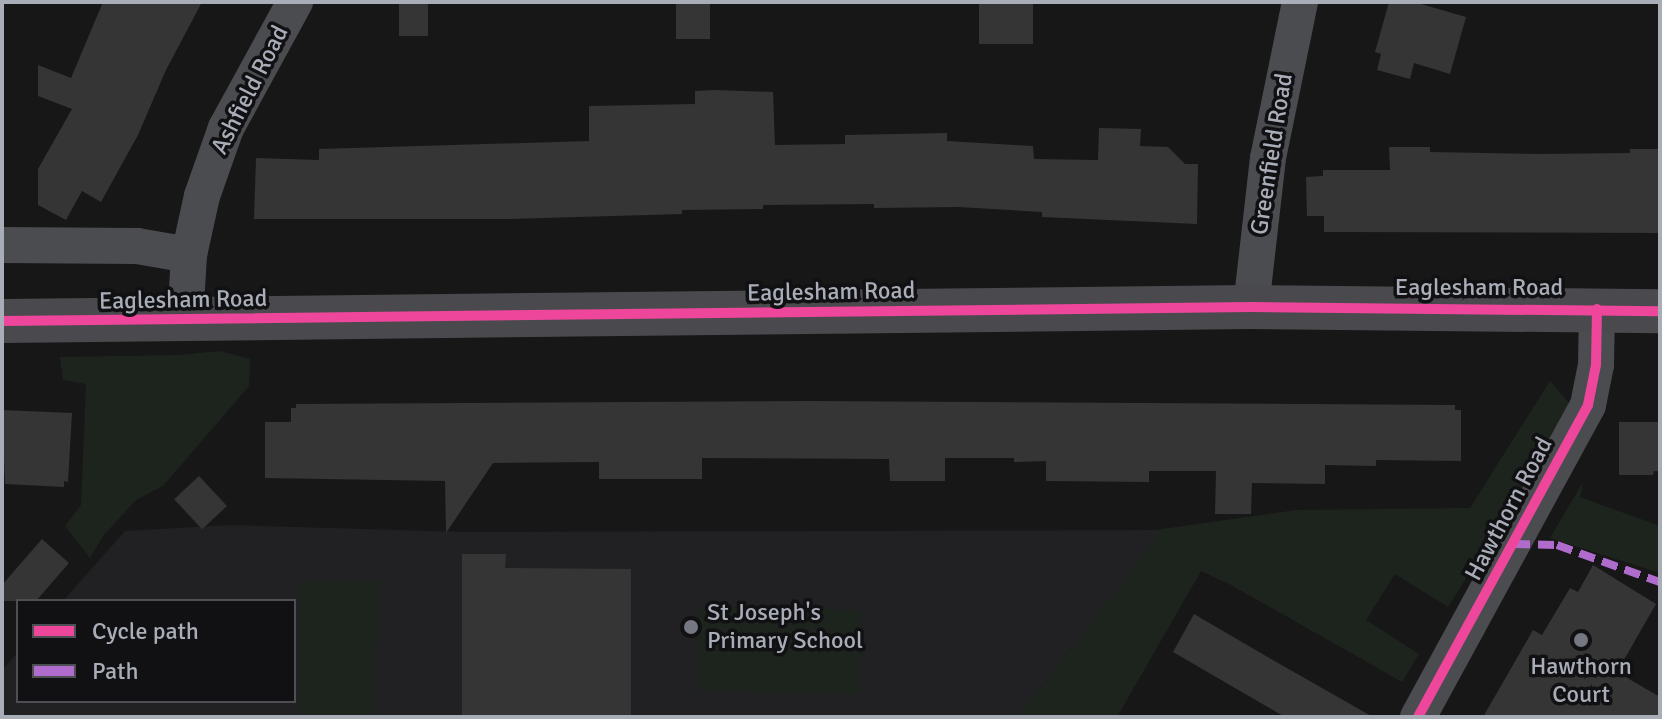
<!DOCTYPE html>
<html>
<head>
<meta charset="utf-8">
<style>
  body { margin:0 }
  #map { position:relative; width:1662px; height:719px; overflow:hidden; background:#171717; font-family:Signika,sans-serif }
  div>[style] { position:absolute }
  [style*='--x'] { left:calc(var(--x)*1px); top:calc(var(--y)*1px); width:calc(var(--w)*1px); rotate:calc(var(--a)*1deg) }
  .built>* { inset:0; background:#212123 }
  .green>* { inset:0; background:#1d241e; transform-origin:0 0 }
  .building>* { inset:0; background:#353536; transform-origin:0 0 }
  .street>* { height:36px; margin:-18px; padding:0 18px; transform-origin:18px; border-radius:18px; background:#4b4c50 }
  .secondary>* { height:44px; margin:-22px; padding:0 22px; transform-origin:22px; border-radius:22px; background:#4a4a4e }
  .quiet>* { height:8px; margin-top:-4px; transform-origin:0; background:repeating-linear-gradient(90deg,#b06ccc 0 16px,transparent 0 24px) }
  .cycleway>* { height:10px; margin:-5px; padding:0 5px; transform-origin:5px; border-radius:5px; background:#ed469a }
  .dots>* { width:22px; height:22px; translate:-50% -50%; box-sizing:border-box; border:4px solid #111113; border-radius:50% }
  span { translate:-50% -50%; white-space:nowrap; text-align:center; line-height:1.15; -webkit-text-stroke:7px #111113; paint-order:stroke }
  .street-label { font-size:24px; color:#a8adb8 }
  .poi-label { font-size:24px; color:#a8adb8 }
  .left { translate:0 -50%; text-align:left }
  .frame { position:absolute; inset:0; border:4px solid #a8adb8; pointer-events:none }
  .legend { position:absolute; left:16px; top:599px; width:280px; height:104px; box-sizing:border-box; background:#111113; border:2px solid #4d4f55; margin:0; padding:10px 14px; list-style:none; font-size:24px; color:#a8adb8 }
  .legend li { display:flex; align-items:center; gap:16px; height:40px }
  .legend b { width:40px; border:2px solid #4d4f55 }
</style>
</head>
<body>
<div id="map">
  <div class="built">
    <i style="clip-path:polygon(230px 525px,464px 532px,1155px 530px,1155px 541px,1018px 717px,2px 717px,2px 670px,18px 652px,18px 701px,294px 701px,294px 601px,63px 601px,125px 531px)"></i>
  </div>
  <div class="green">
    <i style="clip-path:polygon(220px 351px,250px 359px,249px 386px,163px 486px,136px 500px,103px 536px,90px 558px,65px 526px,81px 505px,86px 384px,63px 380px,60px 357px,179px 355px)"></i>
    <i style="clip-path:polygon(1550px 381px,1569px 403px,1564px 423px,1448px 607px,1395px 574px,1366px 620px,1419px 654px,1402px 682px,1231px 585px,1201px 571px,1117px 717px,1018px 717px,1155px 541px,1155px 530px,1296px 510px,1470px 508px)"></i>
    <i style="clip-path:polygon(1583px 482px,1580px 497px,1660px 526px,1660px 573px,1550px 538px)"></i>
    <i style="left:300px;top:580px;width:77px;height:137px;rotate:1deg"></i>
    <i style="left:699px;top:607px;width:162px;height:84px;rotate:1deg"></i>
  </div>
  <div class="building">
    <i style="clip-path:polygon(103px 2px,202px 2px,166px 70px,138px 135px,101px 202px,82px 191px,66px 220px,38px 205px,38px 169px,72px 109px,38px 96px,38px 65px,71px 78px)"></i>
    <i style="left:399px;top:2px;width:29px;height:34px"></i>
    <i style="left:676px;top:2px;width:34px;height:37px"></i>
    <i style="left:979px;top:2px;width:54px;height:42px"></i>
    <i style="clip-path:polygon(1389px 2px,1414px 2px,1466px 17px,1450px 74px,1414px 63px,1410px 79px,1377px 70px,1381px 54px,1375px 52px)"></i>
    <i style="clip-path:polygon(715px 90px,773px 92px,775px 145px,845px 144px,845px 135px,947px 133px,947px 141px,1033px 146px,1034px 159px,1098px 160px,1099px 128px,1141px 129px,1140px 146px,1168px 147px,1185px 164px,1198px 164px,1197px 224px,1042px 217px,1042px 212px,958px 207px,874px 208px,874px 204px,763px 205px,763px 209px,682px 210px,682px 214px,509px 219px,254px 219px,256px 158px,319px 160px,319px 149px,589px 141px,589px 106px,695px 104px,695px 91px)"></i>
    <i style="clip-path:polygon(1389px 147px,1430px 147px,1430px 152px,1539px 154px,1630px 153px,1630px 149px,1660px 149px,1660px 233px,1324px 232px,1324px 216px,1307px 216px,1306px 177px,1323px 176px,1323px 170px,1390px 170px)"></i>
    <i style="clip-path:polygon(809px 401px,1455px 405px,1455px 410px,1461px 410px,1461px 461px,1376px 460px,1376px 466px,1325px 465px,1325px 484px,1252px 483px,1251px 514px,1215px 514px,1216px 471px,1149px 471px,1149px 482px,1046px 481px,1046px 461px,1014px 462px,1014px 458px,945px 458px,945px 481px,890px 481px,889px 459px,702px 458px,702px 479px,599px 479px,599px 462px,493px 463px,446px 533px,445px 481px,265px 478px,265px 422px,291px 422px,291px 408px,296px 408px,296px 404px)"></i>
    <i style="clip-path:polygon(2px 410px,72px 413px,68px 482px,64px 481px,64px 487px,5px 484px)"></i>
    <i style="clip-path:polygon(1619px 422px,1660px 422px,1660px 471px,1654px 471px,1653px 475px,1619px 475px)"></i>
    <i style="left:199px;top:476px;width:41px;height:34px;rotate:47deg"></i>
    <i style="clip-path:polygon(42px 539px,69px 563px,36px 601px,2px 601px,2px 585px)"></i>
    <i style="clip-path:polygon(462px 554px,506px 554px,505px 568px,631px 569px,631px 717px,462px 717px)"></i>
    <i style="clip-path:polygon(1593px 565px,1656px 604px,1617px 672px,1660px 697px,1660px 717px,1483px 717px,1533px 630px,1542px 635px,1570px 588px,1578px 592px)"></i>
    <i style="clip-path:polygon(1194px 614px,1271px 659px,1373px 717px,1285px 717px,1173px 652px)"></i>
  </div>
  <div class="street">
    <i style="--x:2;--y:245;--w:135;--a:0.4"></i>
    <i style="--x:137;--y:246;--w:53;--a:9.8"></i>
    <i style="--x:1251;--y:307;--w:150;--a:-83.5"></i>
    <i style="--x:1268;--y:158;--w:159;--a:-78.4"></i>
    <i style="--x:185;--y:321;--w:66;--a:-86.5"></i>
    <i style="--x:189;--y:255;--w:60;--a:-77.6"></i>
    <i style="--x:202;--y:196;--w:72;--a:-70.6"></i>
    <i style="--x:226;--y:128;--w:144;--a:-61.3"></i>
    <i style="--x:1418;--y:717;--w:355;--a:-61.4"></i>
    <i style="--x:1588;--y:405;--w:41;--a:-78.7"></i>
    <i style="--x:1596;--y:365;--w:56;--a:-89"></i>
  </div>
  <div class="secondary">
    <i style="--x:2;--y:321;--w:1249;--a:-0.64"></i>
    <i style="--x:1251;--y:307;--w:409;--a:0.6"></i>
  </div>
  <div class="quiet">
    <i style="--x:1514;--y:544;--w:43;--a:1.3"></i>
    <i style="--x:1557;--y:545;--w:109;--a:19.8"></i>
  </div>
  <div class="cycleway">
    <i style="--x:2;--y:321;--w:1249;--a:-0.64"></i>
    <i style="--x:1251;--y:307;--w:409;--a:0.6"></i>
    <i style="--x:1418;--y:717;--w:355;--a:-61.4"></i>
    <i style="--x:1588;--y:405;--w:41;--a:-78.7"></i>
    <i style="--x:1596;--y:365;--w:56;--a:-89"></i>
  </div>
  <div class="dots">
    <i style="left:691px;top:627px;background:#757880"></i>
    <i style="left:1581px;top:640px;background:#757880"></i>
  </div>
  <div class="street-label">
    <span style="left:250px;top:90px;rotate:-63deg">Ashfield Road</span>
    <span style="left:1272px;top:154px;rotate:-81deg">Greenfield Road</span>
    <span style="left:1479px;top:288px">Eaglesham Road</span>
    <span style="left:831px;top:292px;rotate:-1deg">Eaglesham Road</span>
    <span style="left:183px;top:300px;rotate:-1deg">Eaglesham Road</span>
    <span style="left:1509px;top:509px;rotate:-62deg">Hawthorn Road</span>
  </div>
  <div class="poi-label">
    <span class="left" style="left:707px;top:627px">St Joseph's<br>Primary School</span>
    <span style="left:1581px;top:681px">Hawthorn<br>Court</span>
  </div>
  <div class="frame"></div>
  <ul class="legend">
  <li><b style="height:10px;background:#ed469a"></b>Cycle path</li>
  <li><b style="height:10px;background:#b06ccc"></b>Path</li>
  </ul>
</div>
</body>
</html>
